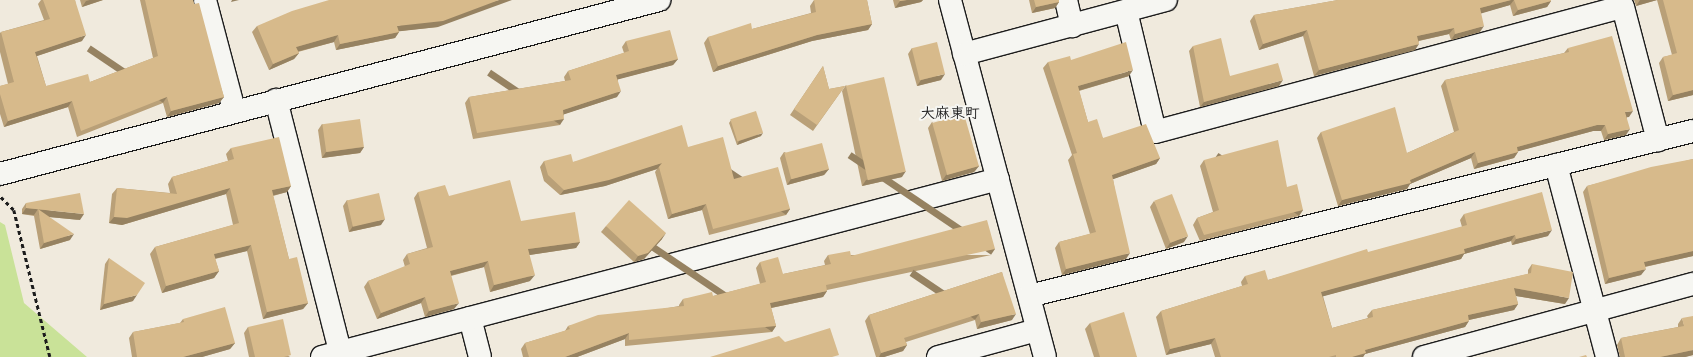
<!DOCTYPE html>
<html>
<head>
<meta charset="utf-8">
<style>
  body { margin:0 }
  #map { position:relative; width:1693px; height:357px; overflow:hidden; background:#f0eadd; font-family:Sriracha,"Klee One",sans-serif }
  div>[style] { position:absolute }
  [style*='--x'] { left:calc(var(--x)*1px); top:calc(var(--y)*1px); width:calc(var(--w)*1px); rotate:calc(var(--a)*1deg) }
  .green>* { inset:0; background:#c9e298 }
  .path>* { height:2.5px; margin-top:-1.25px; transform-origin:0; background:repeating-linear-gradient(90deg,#1c1c1c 0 4px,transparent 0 7px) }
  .roads { filter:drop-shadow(1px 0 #1c1c1c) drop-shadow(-1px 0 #1c1c1c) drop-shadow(0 1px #1c1c1c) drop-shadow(0 -1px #1c1c1c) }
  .minor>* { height:22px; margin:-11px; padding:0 11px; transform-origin:11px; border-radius:11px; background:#f6f6f2 }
  .wall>* { inset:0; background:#b9a078 }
  .shaded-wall>* { inset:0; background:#968261; transform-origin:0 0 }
  .building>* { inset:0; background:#d7ba8b; transform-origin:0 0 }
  span { translate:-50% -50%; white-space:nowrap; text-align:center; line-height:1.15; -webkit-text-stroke:4px #f6f6f2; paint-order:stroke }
  .quarter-label { font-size:15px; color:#1c1c1c; font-weight:700 }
</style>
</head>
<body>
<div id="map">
  <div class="green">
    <i style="clip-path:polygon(0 222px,5px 225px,24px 303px,87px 357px,0 357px)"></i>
  </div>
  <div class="path">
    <i style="--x:1;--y:197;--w:18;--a:45"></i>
    <i style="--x:14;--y:210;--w:151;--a:76.2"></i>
  </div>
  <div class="roads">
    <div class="minor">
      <i style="--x:205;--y:0;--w:114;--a:75.2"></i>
      <i style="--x:950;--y:0;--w:369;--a:75.1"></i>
      <i style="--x:1066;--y:0;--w:27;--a:77"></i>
      <i style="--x:1126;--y:11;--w:124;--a:76.5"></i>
      <i style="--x:1155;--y:132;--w:484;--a:-15"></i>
      <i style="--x:1623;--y:7;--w:138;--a:75.3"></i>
      <i style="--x:964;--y:54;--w:209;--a:-15"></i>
      <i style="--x:276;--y:100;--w:260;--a:75.7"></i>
      <i style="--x:1556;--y:165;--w:199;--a:75.1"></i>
      <i style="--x:0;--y:174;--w:682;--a:-14.79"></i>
      <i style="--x:1029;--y:296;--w:684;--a:-13.96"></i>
      <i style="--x:470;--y:318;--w:40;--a:75.6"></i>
      <i style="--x:322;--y:357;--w:699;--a:-14.75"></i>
      <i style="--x:938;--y:357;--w:103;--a:-15.3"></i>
      <i style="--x:1424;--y:357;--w:279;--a:-15.2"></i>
    </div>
  </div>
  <div class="wall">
    <i style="clip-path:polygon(41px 0,75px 0,82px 41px,37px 56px,46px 86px,90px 82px,153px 58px,140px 0,193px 0,224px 97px,219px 103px,167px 117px,163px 103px,77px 137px,68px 107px,4px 127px,0 114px,0 86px,8px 84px,0 52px,0 33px,1px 32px,44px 20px,38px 4px)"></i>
    <i style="clip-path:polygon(80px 0,103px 0,82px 7px)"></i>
    <i style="clip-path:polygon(814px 0,867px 0,872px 24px,868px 30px,812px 41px,713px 72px,704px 43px,708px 37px,752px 29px,811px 13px,810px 6px)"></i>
    <i style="clip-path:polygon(893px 0,923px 0,921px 2px,895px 8px)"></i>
    <i style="clip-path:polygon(1029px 0,1059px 0,1059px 2px,1055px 8px,1032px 13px)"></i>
    <i style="clip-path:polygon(1338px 0,1551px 0,1551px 1px,1547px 7px,1513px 16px,1510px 5px,1481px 13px,1480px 32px,1451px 40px,1449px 34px,1419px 41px,1415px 50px,1314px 76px,1303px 36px,1259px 50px,1250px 21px,1254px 15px)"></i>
    <i style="clip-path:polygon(1634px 0,1693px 0,1693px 95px,1668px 101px,1659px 63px,1663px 57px,1672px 55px,1657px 0,1636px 6px)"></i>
    <i style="clip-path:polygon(257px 26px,438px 27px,399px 31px,399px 32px,395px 38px,336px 50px,334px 42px,298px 52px,299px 53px,294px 59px,269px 70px,252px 32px)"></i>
    <i style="clip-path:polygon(626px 41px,678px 59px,673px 65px,618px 79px,617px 97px,564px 114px,560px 125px,473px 139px,465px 103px,469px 97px,565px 81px,564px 77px,568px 71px,624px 53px,622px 47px)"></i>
    <i style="clip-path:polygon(1193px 46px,1230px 76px,1279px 86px,1200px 107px,1189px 51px)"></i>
    <i style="clip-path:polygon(912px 48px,941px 80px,917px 86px,908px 54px)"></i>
    <i style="clip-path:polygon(1568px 48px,1629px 117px,1627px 117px,1626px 135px,1604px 140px,1601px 131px,1593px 131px,1518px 151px,1518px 152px,1514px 158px,1474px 169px,1471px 158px,1410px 184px,1407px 189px,1338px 206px,1317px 138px,1321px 132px,1407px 153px,1454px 132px,1441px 86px,1445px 80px,1564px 53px)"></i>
    <i style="clip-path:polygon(1048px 62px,1129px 76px,1079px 91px,1088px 122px,1103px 138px,1160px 158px,1156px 164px,1113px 179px,1126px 259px,1062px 275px,1055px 248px,1059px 242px,1090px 234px,1068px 160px,1072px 155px,1043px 68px)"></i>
    <i style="clip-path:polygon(823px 66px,829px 89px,845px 86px,813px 131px,790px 115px)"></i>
    <i style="clip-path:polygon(846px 85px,902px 177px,862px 186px,842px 91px)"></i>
    <i style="clip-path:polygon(731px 120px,761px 136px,737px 145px,729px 123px)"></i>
    <i style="clip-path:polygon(932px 122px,979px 166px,974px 172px,942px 181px,928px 128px)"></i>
    <i style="clip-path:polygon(322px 124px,364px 147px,360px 153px,322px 158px,318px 130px)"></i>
    <i style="clip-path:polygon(688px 147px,734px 179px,790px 209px,786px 215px,709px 235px,702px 210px,668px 219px,655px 172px,657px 169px,605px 186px,560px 195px,544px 181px,540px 167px,544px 161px,573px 162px)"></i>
    <i style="clip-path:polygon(231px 148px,291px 186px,287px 192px,273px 196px,289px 259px,308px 303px,303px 309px,263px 319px,247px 251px,215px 259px,219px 271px,214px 278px,162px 293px,150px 254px,155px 247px,233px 225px,226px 194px,122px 225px,109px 223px,112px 194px,117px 188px,170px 193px,168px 184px,172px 177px,228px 161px,226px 154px)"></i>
    <i style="clip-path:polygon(784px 152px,829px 169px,824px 175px,787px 185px,780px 158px)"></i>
    <i style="clip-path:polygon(1693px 159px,1693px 256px,1645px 267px,1641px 275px,1605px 284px,1583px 192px,1587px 186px)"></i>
    <i style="clip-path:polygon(1204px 160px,1303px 210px,1299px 216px,1200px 241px,1193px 225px,1197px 218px,1213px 212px,1200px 166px)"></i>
    <i style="clip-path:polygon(418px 192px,449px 196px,521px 221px,580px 242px,576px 248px,529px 255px,530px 281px,490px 292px,484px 267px,451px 276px,454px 309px,425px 317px,421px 303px,377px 319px,364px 287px,368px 281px,405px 267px,403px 260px,407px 254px,427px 248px,414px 198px)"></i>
    <i style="clip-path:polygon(347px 200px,381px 225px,349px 232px,343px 206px)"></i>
    <i style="clip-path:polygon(1154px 201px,1184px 242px,1166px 249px,1150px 207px)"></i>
    <i style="clip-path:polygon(26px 203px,80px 220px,49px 217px,70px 240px,40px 249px,34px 216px,22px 214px,22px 209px)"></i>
    <i style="clip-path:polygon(1464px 214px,1548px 236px,1512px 245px,1511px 241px,1464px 254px,1461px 259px,1323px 296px,1332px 328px,1368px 318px,1367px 316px,1372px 310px,1528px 274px,1528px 270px,1532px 264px,1565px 304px,1516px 296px,1518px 304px,1514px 310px,1469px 320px,1465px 327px,1365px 354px,1363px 357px,1215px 357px,1211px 344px,1166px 355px,1156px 317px,1161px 311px,1242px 286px,1241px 282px,1245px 276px,1268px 280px,1462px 227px,1460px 220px)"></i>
    <i style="clip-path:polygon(606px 226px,662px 239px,644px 259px,634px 262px,601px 232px)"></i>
    <i style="clip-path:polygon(828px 255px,991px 255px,827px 290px,827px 291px,823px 297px,771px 308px,776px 326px,772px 332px,625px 346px,625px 339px,577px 357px,523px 357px,521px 349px,525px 343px,565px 331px,568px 326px,679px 306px,679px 305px,683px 299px,713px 296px,760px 284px,756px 268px,760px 262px,783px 274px,825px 265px,824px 261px)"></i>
    <i style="clip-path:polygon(109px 258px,133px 301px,100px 310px,105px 264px)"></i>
    <i style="clip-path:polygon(1002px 272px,1012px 320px,977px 329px,975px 320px,906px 342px,907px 345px,903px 351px,884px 357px,876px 357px,865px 321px,869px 315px)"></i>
    <i style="clip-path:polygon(1682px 318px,1693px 355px,1685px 357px,1620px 357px,1617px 345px,1621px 338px,1678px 327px,1678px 324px)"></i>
    <i style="clip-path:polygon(183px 319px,235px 343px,230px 349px,202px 357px,132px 357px,129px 338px,133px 332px,180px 323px)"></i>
    <i style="clip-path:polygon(1090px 323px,1137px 357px,1094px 357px,1085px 329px)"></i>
    <i style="clip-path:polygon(248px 327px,290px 357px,249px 357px,244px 333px)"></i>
  </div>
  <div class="shaded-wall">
    <i style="clip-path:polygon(90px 0,103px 0,82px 7px,86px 1px)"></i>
    <i style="clip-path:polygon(232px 0,239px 0,231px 2px)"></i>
    <i style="clip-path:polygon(499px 0,512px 0,438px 27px,393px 32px,397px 26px)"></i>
    <i style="clip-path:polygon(907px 0,923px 0,921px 2px,895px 8px,900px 1px)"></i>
    <i style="clip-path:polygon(1511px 0,1514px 0,1510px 5px,1476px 15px,1480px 8px)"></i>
    <i style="clip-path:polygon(1640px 0,1657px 0,1636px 6px)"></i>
    <i style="clip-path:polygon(1551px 1px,1547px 7px,1513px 16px,1518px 10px)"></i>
    <i style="clip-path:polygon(1059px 2px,1055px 8px,1032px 13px,1036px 7px)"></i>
    <i style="clip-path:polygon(872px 24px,868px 30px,812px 41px,713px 72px,718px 66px,817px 35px)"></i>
    <i style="clip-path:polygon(1484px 26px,1480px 32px,1451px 40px,1455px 34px)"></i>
    <i style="clip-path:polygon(1454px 28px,1449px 34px,1413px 42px,1417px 36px)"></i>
    <i style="clip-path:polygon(1307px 30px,1303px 36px,1259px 50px,1263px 44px)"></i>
    <i style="clip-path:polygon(399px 32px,395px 38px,336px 50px,340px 44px)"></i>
    <i style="clip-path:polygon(86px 35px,82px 41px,31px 58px,35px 52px)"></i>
    <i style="clip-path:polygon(338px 35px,334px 42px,292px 53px,296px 47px)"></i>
    <i style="clip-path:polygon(1419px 44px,1415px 50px,1314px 76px,1319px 70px)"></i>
    <i style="clip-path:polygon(299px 53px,294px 59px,269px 70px,273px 64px)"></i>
    <i style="clip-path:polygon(678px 59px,673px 65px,612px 81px,616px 75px)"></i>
    <i style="clip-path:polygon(1133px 70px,1129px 76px,1074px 92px,1078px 86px)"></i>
    <i style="clip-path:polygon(945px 74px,941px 80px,917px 86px,921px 80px)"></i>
    <i style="clip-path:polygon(1283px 80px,1279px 86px,1200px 107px,1204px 102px)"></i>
    <i style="clip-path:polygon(1693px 90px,1693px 95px,1668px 101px,1673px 95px)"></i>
    <i style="clip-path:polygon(621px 91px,617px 97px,559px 116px,563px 110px)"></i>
    <i style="left:167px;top:97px;width:7px;height:92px;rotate:124deg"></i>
    <i style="clip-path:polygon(224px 97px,219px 103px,167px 117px,171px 111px)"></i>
    <i style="clip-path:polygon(72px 101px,68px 107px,4px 127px,8px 121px)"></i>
    <i style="clip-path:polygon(1633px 111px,1629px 117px,1621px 118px,1625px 112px)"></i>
    <i style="left:564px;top:119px;width:7px;height:88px;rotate:124deg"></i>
    <i style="clip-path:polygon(1597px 125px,1605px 125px,1601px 131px,1593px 131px,1512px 153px,1517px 147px)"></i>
    <i style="clip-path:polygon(1630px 129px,1626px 135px,1604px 140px,1608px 134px)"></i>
    <i style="clip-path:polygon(763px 133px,761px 136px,737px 145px,739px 141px)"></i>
    <i style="clip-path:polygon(364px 147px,360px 153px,322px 158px,326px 152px)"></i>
    <i style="clip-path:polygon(1475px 152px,1471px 158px,1410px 184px,1407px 189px,1338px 206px,1342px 200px,1410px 180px)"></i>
    <i style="clip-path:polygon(1518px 152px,1514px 158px,1474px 169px,1478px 163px)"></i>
    <i style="clip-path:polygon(1160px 158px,1156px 164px,1108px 181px,1112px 175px)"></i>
    <i style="clip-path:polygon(662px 163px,657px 169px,605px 186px,560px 195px,564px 190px)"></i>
    <i style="clip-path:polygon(979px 166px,974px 172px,942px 181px,946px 175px)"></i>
    <i style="clip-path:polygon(829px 169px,824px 175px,787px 185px,791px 179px)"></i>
    <i style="clip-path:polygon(906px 171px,902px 177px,862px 186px,866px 180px)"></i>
    <i style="clip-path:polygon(291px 186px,287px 192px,267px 197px,272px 190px)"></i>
    <i style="clip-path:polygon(230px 188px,226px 194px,122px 225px,109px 223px,114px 217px)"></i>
    <i style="clip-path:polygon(706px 204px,702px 210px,668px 219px,672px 214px)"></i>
    <i style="clip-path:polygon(26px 208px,84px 214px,80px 220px,39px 216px,38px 209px,34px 215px,22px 214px)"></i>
    <i style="left:790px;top:209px;width:7px;height:80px;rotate:124deg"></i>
    <i style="left:1303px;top:210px;width:7px;height:102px;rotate:124deg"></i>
    <i style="clip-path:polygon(385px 219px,381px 225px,349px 232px,353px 226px)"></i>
    <i style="clip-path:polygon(1552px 230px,1548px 236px,1512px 245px,1516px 239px)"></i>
    <i style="clip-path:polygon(666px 233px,662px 239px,644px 259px,634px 262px,638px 256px)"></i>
    <i style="clip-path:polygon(74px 234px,70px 240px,40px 249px,44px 243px)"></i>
    <i style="clip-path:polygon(1515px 235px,1511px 241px,1464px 254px,1461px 259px,1317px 298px,1321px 292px,1464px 249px)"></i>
    <i style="clip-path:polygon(1188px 236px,1184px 242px,1166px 249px,1170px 243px)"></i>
    <i style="clip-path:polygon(580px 242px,576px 248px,523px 256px,528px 249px)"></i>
    <i style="clip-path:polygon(251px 245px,247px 251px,209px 260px,214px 254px)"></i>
    <i style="left:995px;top:249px;width:7px;height:173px;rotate:124deg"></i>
    <i style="clip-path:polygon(1693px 251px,1693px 256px,1639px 268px,1644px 262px)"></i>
    <i style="clip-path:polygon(1130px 253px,1126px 259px,1062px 275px,1066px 269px)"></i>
    <i style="clip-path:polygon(488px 261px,484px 267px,445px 277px,450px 271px)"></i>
    <i style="clip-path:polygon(1646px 269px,1641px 275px,1605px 284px,1609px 278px)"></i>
    <i style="clip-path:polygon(219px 271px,214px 278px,162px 293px,166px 286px)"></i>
    <i style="clip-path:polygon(535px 275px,530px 281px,490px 292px,494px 285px)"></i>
    <i style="clip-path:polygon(1514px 288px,1569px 298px,1565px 304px,1510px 295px)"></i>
    <i style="clip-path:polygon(827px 291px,823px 297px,766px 309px,770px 303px)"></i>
    <i style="clip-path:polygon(137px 295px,133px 301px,100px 310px,104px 304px)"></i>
    <i style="clip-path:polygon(425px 297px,421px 303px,377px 319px,381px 313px)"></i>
    <i style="clip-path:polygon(308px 303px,303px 309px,263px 319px,267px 312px)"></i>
    <i style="clip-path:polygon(459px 303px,454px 309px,425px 317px,429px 311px)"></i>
    <i style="clip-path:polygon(1518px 304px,1514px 310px,1464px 321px,1468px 315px)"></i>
    <i style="left:979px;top:314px;width:7px;height:79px;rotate:124deg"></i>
    <i style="clip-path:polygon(1016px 314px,1012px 320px,977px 329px,981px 322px)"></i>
    <i style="clip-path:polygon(1469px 321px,1465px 327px,1365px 354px,1363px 357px,1352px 357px,1365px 350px)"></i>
    <i style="left:776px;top:326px;width:7px;height:148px;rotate:124deg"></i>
    <i style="clip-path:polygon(629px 333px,625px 339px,577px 357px,565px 357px)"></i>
    <i style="clip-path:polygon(1215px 338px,1211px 344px,1166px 355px,1170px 349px)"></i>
    <i style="clip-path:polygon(235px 343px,230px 349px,202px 357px,183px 357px)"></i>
    <i style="clip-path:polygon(907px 345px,903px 351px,884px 357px,879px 357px,881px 353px)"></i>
    <i style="clip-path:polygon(1693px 350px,1693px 355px,1685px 357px,1660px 357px)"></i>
  </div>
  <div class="building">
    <i style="clip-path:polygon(43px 0,75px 0,86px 35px,35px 52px,46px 86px,88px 74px,90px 82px,158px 56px,145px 0,193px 0,194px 4px,199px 3px,224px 97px,171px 111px,167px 97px,81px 131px,72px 101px,8px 121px,0 94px,0 86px,14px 82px,1px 32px,50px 19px)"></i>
    <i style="clip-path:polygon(329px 0,499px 0,443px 21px,397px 26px,399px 32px,340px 44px,338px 35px,296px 47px,299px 53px,273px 64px,257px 26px,292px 11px)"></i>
    <i style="clip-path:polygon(814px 0,867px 0,872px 24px,817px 35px,718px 66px,708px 37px,751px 23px,752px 29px,816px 12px)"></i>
    <i style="clip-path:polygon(899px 0,907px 0,900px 1px)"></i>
    <i style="clip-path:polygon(1034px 0,1059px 0,1059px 2px,1036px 7px)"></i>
    <i style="clip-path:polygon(1338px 0,1511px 0,1480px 8px,1484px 26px,1455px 34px,1454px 28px,1417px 36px,1419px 44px,1319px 70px,1307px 30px,1263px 44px,1254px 15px)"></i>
    <i style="clip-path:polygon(1514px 0,1551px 0,1551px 1px,1518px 10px)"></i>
    <i style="clip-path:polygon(1663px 0,1693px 0,1693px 90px,1673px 95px,1663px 57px,1677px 53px)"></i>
    <i style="clip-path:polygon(670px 30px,678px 59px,616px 75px,621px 91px,563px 110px,564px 119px,477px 133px,469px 97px,571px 80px,568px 71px,629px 51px,626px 41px)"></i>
    <i style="clip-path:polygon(1612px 36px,1633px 111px,1625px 112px,1630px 129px,1608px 134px,1605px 125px,1597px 125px,1517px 147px,1518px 152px,1478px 163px,1475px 152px,1410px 180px,1411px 183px,1342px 200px,1321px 132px,1395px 107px,1407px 153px,1459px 130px,1445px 80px,1569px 52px,1568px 48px)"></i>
    <i style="clip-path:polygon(1221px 38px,1230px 76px,1278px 63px,1283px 80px,1204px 102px,1193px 46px)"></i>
    <i style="left:937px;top:42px;width:33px;height:26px;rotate:76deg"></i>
    <i style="clip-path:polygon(1126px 42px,1133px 70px,1078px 86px,1088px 122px,1097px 119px,1103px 138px,1146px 124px,1160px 158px,1112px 175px,1130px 253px,1066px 269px,1059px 242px,1096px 232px,1073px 154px,1077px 153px,1048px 62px,1070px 56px,1071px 60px)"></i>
    <i style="clip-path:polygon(823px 66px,829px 89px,845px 86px,817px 125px,794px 109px)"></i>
    <i style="left:884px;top:77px;width:97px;height:39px;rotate:77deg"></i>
    <i style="left:756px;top:111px;width:23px;height:27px;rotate:72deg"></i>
    <i style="left:964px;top:114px;width:54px;height:33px;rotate:74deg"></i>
    <i style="left:360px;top:119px;width:28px;height:38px;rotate:82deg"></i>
    <i style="clip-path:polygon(682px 125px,688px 147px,723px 137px,734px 179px,778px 167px,790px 209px,713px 229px,706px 204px,672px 214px,659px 167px,662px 163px,609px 180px,564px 190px,548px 175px,544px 161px,571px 154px,573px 162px)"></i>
    <i style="clip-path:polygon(279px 137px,291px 186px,272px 190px,289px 259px,297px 257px,308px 303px,267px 312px,251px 245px,214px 254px,219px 271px,166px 286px,155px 247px,239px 223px,230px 188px,127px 218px,114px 217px,117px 188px,177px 194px,172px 177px,234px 159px,231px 148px)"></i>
    <i style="clip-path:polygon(1278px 140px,1287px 187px,1297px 184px,1303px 210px,1204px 235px,1197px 218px,1219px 210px,1204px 160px)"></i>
    <i style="left:822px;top:143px;width:27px;height:39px;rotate:75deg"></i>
    <i style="clip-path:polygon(1693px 159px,1693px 251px,1644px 262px,1646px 269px,1609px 278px,1587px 186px,1651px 167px)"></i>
    <i style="clip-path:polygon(510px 180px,521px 221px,575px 212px,580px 242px,528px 249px,535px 275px,494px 285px,488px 261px,450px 271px,459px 303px,429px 311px,425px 297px,381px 313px,368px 281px,410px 264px,407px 254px,433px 247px,418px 192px,445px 185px,449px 196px)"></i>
    <i style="clip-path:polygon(1542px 192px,1552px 230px,1516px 239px,1515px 235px,1464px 249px,1465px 253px,1321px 292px,1332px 328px,1373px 317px,1372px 310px,1531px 273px,1532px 264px,1573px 272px,1569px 298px,1514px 288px,1518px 304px,1468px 315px,1469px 321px,1365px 350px,1366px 353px,1352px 357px,1336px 357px,1336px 355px,1329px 357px,1221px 357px,1215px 338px,1170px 349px,1161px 311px,1248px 284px,1245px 276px,1265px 270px,1268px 280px,1367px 249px,1368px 252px,1467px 225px,1464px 214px)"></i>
    <i style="clip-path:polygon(80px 193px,84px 214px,26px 208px,26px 203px)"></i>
    <i style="left:379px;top:193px;width:27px;height:33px;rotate:77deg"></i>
    <i style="left:1172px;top:194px;width:45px;height:19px;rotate:69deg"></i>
    <i style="clip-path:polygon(629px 200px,666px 233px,648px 253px,638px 256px,606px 226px)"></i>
    <i style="clip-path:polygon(38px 209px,74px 234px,44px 243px)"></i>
    <i style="clip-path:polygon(987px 220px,995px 249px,826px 285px,827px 291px,770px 303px,776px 326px,629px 340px,629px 333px,565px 357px,529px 357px,525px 343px,570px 329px,568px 326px,598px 315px,684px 306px,683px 299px,712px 292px,713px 296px,766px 282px,760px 262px,778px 257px,783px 274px,831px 264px,828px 255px,850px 251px,851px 256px)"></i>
    <i style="clip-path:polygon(109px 258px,145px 283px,137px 295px,104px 304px)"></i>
    <i style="clip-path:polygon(1002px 272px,1016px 314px,981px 322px,979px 314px,904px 338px,907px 345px,881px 353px,869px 315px)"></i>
    <i style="clip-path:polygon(225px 307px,235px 343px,183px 357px,137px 357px,133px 332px,184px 322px,183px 319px)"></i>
    <i style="clip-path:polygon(1124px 312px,1137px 357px,1100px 357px,1090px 323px)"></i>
    <i style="clip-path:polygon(1693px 316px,1693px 350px,1660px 357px,1625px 357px,1621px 338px,1684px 326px,1682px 318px)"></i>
    <i style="clip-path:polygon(283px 319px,291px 355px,284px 357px,255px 357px,248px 327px)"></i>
    <i style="clip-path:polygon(830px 328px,839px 355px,832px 357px,710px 357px,779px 336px,785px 342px)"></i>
    <i style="clip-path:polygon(1586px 355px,1587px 357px,1579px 357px)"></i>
  </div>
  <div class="quarter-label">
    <span style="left:950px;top:114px">大麻東町</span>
  </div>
</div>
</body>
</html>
